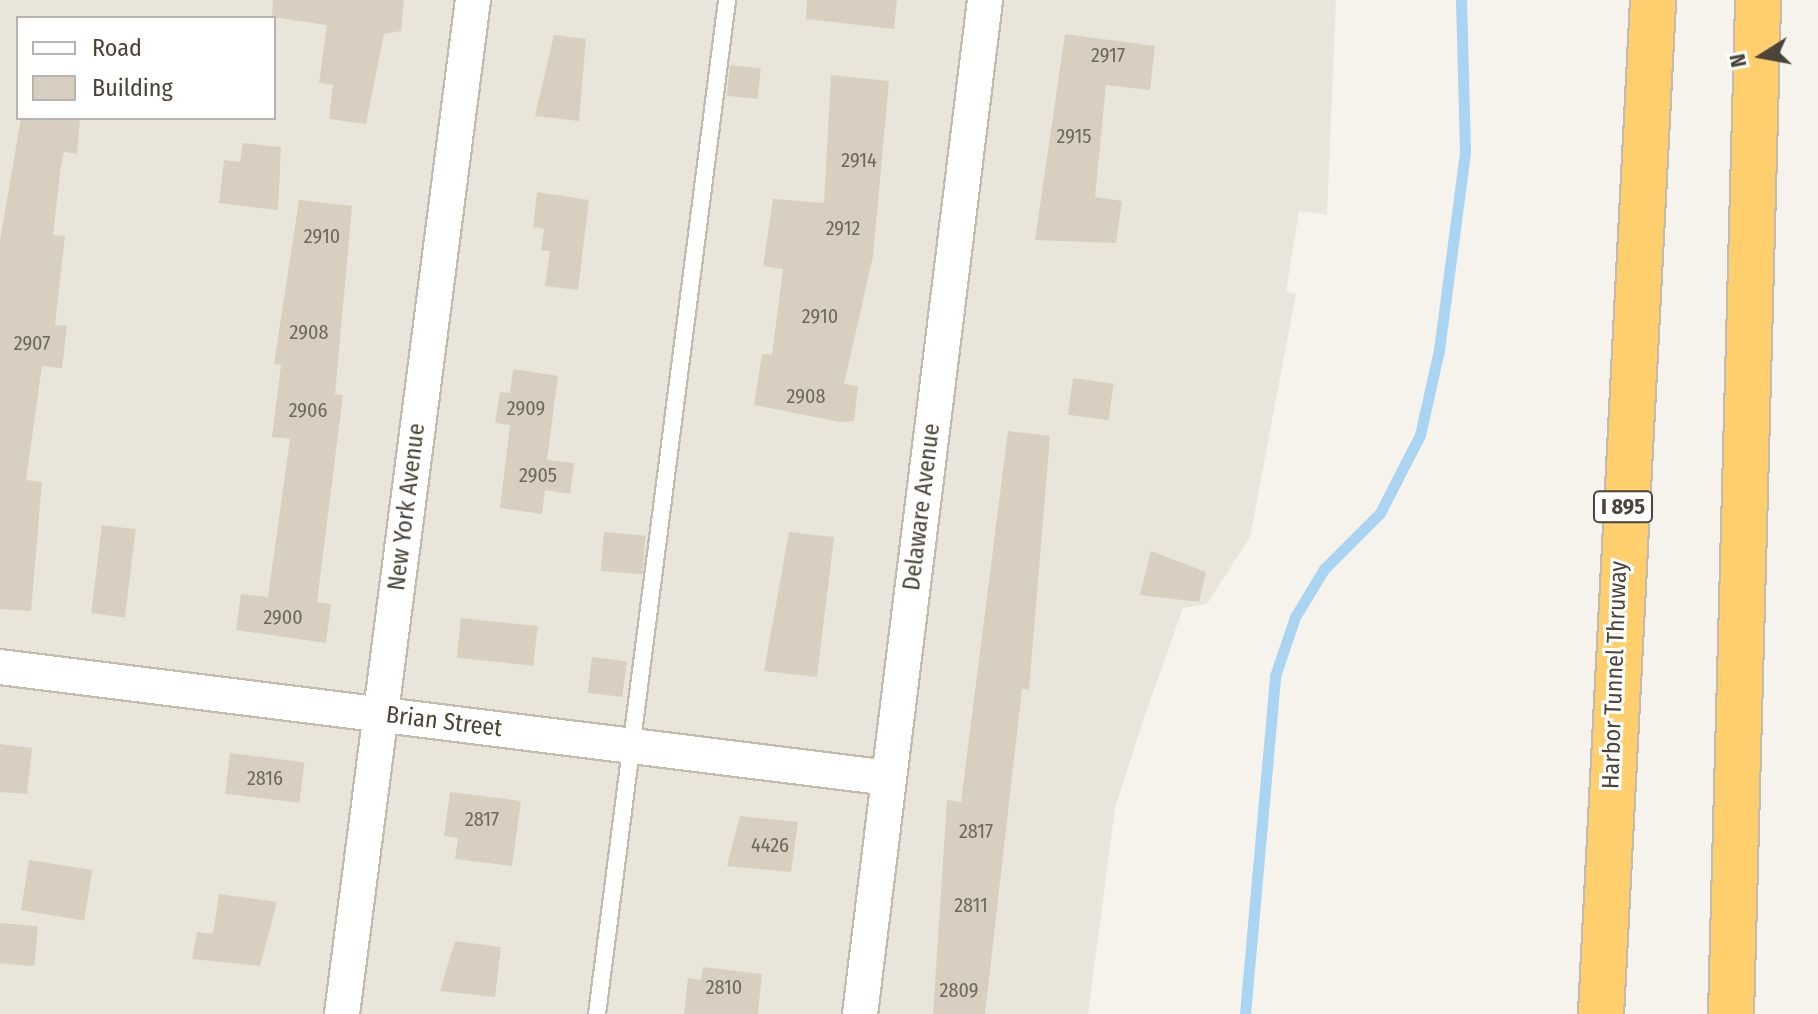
<!DOCTYPE html>
<html>
<head>
<meta charset="utf-8">
<style>
  body { margin:0 }
  #map { position:relative; width:1818px; height:1014px; overflow:hidden; background:#f6f3ec; font-family:"Fira Sans Condensed",sans-serif }
  div>[style] { position:absolute }
  [style*='--x'] { left:calc(var(--x)*1px); top:calc(var(--y)*1px); width:calc(var(--w)*1px); rotate:calc(var(--a)*1deg) }
  .residential>* { inset:0; background:#eae5da }
  .stream>* { height:11px; margin:-5.5px; padding:0 5.5px; transform-origin:5.5px; border-radius:5.5px; background:#a9d4f2 }
  .building>* { inset:0; background:#d8cfc1; transform-origin:0 0 }
  .roads { filter:drop-shadow(2px 0 #c2bbae) drop-shadow(-2px 0 #c2bbae) drop-shadow(0 2px #c2bbae) drop-shadow(0 -2px #c2bbae) }
  .lane>* { height:16px; margin:-8px; padding:0 8px; transform-origin:8px; border-radius:8px; background:#fff }
  .street>* { height:34px; margin:-17px; padding:0 17px; transform-origin:17px; border-radius:17px; background:#fff }
  .highway>* { height:44px; margin:-22px; padding:0 22px; transform-origin:22px; border-radius:22px; background:#ffcf6e }
  span { translate:-50% -50%; white-space:nowrap; text-align:center; line-height:1.15; -webkit-text-stroke:6px #fff; paint-order:stroke }
  .number-label { font-size:20px; color:#6e675b }
  .number-label span { -webkit-text-stroke-width:0 }
  .shield-label span { padding:2px 6px; background:#fff; border:2px solid; border-radius:6px; -webkit-text-stroke-width:0 }
  .shield-label { font-size:22px; color:#4b4439; font-weight:700 }
  .street-label { font-size:24px; color:#4b4439 }
  .legend { position:absolute; left:16px; top:16px; width:260px; height:104px; box-sizing:border-box; background:#fff; border:2px solid #b7b4b0; margin:0; padding:10px 14px; list-style:none; font-size:24px; color:#4b4439 }
  .legend li { display:flex; align-items:center; gap:16px; height:40px }
  .legend b { width:40px; border:2px solid #b7b4b0 }
  .north { position:absolute; left:1722px; top:16px; width:80px; height:80px; -webkit-text-stroke:6px #fff; paint-order:stroke; rotate:259deg; font-size:22px; font-weight:700; line-height:32px; text-align:center; color:#4b4439 }
  .north::after { content:''; display:block; margin:auto; width:28px; height:36px; background:#4b4439; clip-path:polygon(50% 0,100% 100%,50% 72%,0 100%) }
</style>
</head>
<body>
<div id="map">
  <div class="residential">
    <i style="clip-path:polygon(evenodd,0 0,1336px 0,1327px 215px,1299px 211px,1286px 292px,1296px 294px,1250px 537px,1207px 604px,1183px 608px,1144px 718px,1115px 808px,1088px 1014px,0 1014px,0 0,18px 18px,274px 18px,274px 118px,18px 118px,18px 18px)"></i>
  </div>
  <div class="stream">
    <i style="--x:1245;--y:1014;--w:339;--a:-84.9"></i>
    <i style="--x:1275;--y:676;--w:62;--a:-71.3"></i>
    <i style="--x:1295;--y:617;--w:56;--a:-58.9"></i>
    <i style="--x:1324;--y:569;--w:79;--a:-45"></i>
    <i style="--x:1380;--y:513;--w:88;--a:-62.9"></i>
    <i style="--x:1420;--y:435;--w:87;--a:-77.4"></i>
    <i style="--x:1439;--y:350;--w:200;--a:-82.5"></i>
    <i style="--x:1465;--y:152;--w:152;--a:-91.5"></i>
  </div>
  <div class="building">
    <i style="clip-path:polygon(273px 0,404px 0,401px 31px,384px 34px,366px 124px,329px 119px,333px 85px,319px 83px,327px 25px,272px 17px)"></i>
    <i style="clip-path:polygon(807px 0,897px 0,894px 29px,806px 19px)"></i>
    <i style="clip-path:polygon(1065px 34px,1155px 46px,1150px 90px,1106px 85px,1095px 197px,1122px 201px,1116px 243px,1035px 240px)"></i>
    <i style="clip-path:polygon(554px 35px,586px 39px,579px 121px,535px 116px)"></i>
    <i style="left:730px;top:65px;width:31px;height:31px;rotate:6deg"></i>
    <i style="clip-path:polygon(831px 75px,889px 81px,873px 256px,844px 384px,858px 386px,854px 421px,840px 422px,754px 405px,762px 354px,772px 355px,783px 269px,763px 266px,773px 199px,824px 203px)"></i>
    <i style="clip-path:polygon(21px 118px,80px 118px,77px 154px,64px 152px,61px 165px,53px 235px,65px 236px,55px 325px,67px 326px,62px 368px,42px 366px,26px 480px,42px 482px,31px 611px,0 609px,0 241px)"></i>
    <i style="clip-path:polygon(243px 143px,281px 147px,278px 210px,219px 203px,224px 160px,240px 162px)"></i>
    <i style="clip-path:polygon(537px 192px,589px 200px,578px 290px,545px 286px,550px 251px,541px 250px,544px 229px,533px 227px)"></i>
    <i style="clip-path:polygon(299px 200px,352px 206px,335px 394px,343px 395px,317px 602px,331px 604px,326px 643px,236px 630px,241px 594px,268px 597px,290px 439px,272px 437px,281px 365px,274px 364px)"></i>
    <i style="clip-path:polygon(513px 369px,558px 376px,547px 460px,574px 463px,570px 494px,545px 490px,542px 514px,500px 508px,510px 425px,495px 423px,500px 392px,510px 393px)"></i>
    <i style="left:1073px;top:378px;width:41px;height:37px;rotate:8deg"></i>
    <i style="clip-path:polygon(1008px 431px,1050px 436px,1029px 690px,1022px 689px,985px 1014px,933px 1014px,947px 800px,961px 802px)"></i>
    <i style="left:102px;top:525px;width:34px;height:89px;rotate:7deg"></i>
    <i style="left:604px;top:532px;width:42px;height:39px;rotate:5deg"></i>
    <i style="clip-path:polygon(789px 532px,834px 537px,817px 677px,764px 671px)"></i>
    <i style="clip-path:polygon(1151px 551px,1206px 572px,1199px 602px,1140px 595px)"></i>
    <i style="left:461px;top:618px;width:77px;height:40px;rotate:6deg"></i>
    <i style="left:592px;top:657px;width:35px;height:36px;rotate:7deg"></i>
    <i style="clip-path:polygon(0 744px,32px 748px,27px 794px,0 792px)"></i>
    <i style="left:230px;top:753px;width:75px;height:41px;rotate:7deg"></i>
    <i style="clip-path:polygon(450px 792px,521px 801px,512px 866px,455px 859px,458px 838px,444px 836px)"></i>
    <i style="clip-path:polygon(740px 816px,798px 822px,791px 872px,727px 866px)"></i>
    <i style="left:29px;top:860px;width:64px;height:51px;rotate:9deg"></i>
    <i style="clip-path:polygon(219px 894px,277px 902px,260px 966px,192px 959px,197px 932px,213px 934px)"></i>
    <i style="left:0;top:923px;width:38px;height:40px;rotate:5deg"></i>
    <i style="clip-path:polygon(455px 941px,501px 947px,495px 997px,440px 991px)"></i>
    <i style="clip-path:polygon(703px 967px,762px 974px,758px 1014px,684px 1014px,688px 978px,701px 980px)"></i>
  </div>
  <div class="roads">
    <div class="lane">
      <i style="--x:597;--y:1014;--w:1022;--a:-82.69"></i>
    </div>
    <div class="street">
      <i style="--x:0;--y:667;--w:896;--a:7.12"></i>
      <i style="--x:342;--y:1014;--w:1022;--a:-82.64"></i>
      <i style="--x:860;--y:1014;--w:1022;--a:-82.97"></i>
    </div>
    <div class="highway">
      <i style="--x:1601;--y:1014;--w:1015;--a:-87.06"></i>
      <i style="--x:1731;--y:1014;--w:1014;--a:-88.47"></i>
    </div>
  </div>
  <div class="number-label">
    <span style="left:1108px;top:55px">2917</span>
    <span style="left:1074px;top:136px">2915</span>
    <span style="left:859px;top:160px">2914</span>
    <span style="left:843px;top:228px">2912</span>
    <span style="left:322px;top:236px">2910</span>
    <span style="left:820px;top:316px">2910</span>
    <span style="left:309px;top:332px">2908</span>
    <span style="left:32px;top:343px">2907</span>
    <span style="left:806px;top:396px">2908</span>
    <span style="left:526px;top:408px">2909</span>
    <span style="left:308px;top:410px">2906</span>
    <span style="left:538px;top:475px">2905</span>
    <span style="left:283px;top:617px">2900</span>
    <span style="left:265px;top:778px">2816</span>
    <span style="left:482px;top:819px">2817</span>
    <span style="left:976px;top:831px">2817</span>
    <span style="left:770px;top:845px">4426</span>
    <span style="left:971px;top:905px">2811</span>
    <span style="left:724px;top:987px">2810</span>
    <span style="left:959px;top:990px">2809</span>
  </div>
  <div class="shield-label">
    <span style="left:1623px;top:507px">I 895</span>
  </div>
  <div class="street-label">
    <span style="left:407px;top:507px;rotate:-83deg">New York Avenue</span>
    <span style="left:922px;top:507px;rotate:-83deg">Delaware Avenue</span>
    <span style="left:1615px;top:675px;rotate:-88deg">Harbor Tunnel Thruway</span>
    <span style="left:444px;top:722px;rotate:7deg">Brian Street</span>
  </div>
  <ul class="legend">
  <li><b style="height:10px;background:#fff"></b>Road</li>
  <li><b style="height:22px;background:#d8cfc1"></b>Building</li>
  </ul>
  <div class="north">N</div>
</div>
</body>
</html>
